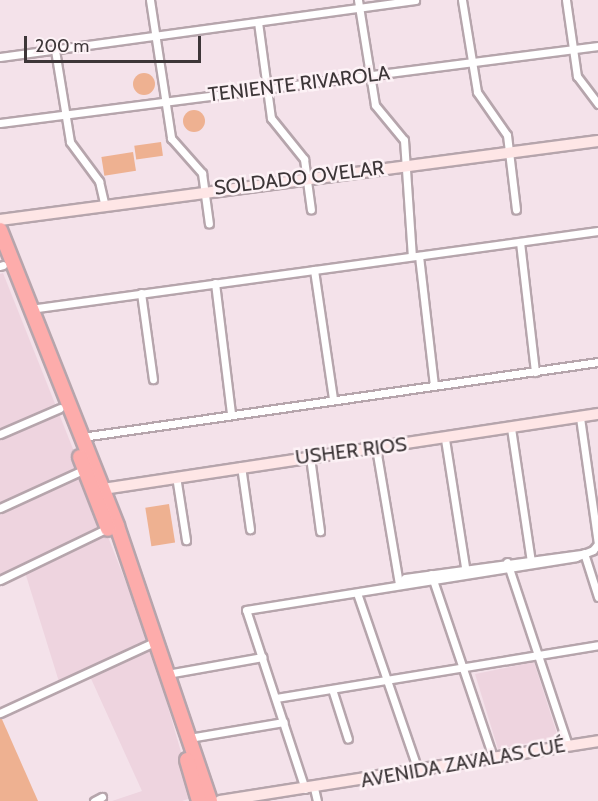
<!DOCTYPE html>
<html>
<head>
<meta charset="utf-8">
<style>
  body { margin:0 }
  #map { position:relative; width:598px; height:801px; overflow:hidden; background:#f4e2ea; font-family:Cabin,sans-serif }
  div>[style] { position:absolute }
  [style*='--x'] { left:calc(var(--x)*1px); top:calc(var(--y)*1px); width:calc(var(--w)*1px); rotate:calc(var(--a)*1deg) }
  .built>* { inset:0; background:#eed4df }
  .green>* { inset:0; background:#eeb191; transform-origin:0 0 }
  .round { border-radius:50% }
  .roads { filter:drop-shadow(2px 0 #b6a5ac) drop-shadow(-2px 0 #b6a5ac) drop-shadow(0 2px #b6a5ac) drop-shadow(0 -2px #b6a5ac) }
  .street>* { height:7px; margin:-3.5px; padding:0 3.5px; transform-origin:3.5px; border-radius:3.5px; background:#fff }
  .secondary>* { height:10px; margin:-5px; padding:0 5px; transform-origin:5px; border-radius:5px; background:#fee6e6 }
  .highway>* { height:14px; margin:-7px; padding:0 7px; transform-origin:7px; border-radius:7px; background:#fdacab }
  span { translate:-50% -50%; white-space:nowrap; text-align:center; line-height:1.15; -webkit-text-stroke:5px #fdf2f6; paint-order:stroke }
  .street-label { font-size:20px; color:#3d3638 }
  .scale { position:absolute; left:24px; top:36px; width:177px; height:27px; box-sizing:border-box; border:3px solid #3d3638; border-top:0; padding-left:8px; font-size:18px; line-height:21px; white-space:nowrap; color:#3d3638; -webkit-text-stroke:4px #fdf2f6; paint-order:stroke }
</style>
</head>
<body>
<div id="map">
  <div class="built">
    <i style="clip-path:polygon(3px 273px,83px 474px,0 507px,0 274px)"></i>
    <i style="clip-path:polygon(84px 476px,149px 641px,194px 797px,182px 801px,112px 801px,142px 791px,88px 672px,60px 685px,24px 569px,0 579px,0 511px)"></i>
    <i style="clip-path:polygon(534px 662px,558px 737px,498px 749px,475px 674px)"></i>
  </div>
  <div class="green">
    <i class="round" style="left:133px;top:73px;width:22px;height:22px"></i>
    <i class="round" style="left:183px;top:110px;width:22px;height:22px"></i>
    <i style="left:161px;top:142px;width:14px;height:27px;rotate:82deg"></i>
    <i style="left:133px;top:152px;width:19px;height:32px;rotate:81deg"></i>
    <i style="left:169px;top:504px;width:39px;height:24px;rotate:81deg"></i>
    <i style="clip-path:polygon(0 717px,1px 717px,38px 801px,0 801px)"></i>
  </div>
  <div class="roads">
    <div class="street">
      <i style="--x:150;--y:0;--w:140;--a:81.3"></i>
      <i style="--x:171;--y:138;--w:47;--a:48.5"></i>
      <i style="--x:202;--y:173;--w:51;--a:82.2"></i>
      <i style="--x:358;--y:0;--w:106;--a:80.8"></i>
      <i style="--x:375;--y:105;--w:45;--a:50.4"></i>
      <i style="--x:404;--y:140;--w:116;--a:86.1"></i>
      <i style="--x:462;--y:0;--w:93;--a:80.7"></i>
      <i style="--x:477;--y:92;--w:52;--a:55.1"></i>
      <i style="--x:507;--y:135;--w:75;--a:83.1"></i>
      <i style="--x:566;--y:0;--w:77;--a:81.8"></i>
      <i style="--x:577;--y:76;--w:35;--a:53"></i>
      <i style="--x:258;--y:22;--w:97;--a:82.3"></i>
      <i style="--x:271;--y:118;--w:53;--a:51.2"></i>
      <i style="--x:304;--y:159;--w:51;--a:82.2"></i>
      <i style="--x:55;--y:50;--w:93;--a:80.7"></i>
      <i style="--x:70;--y:142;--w:49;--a:53.4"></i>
      <i style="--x:99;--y:181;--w:23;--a:77"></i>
      <i style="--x:0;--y:57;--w:419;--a:-7.8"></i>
      <i style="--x:0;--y:123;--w:603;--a:-7.34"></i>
      <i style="--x:520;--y:242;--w:131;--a:83.4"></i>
      <i style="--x:419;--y:256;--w:130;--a:83.4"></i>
      <i style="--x:0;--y:266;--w:3;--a:-18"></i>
      <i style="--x:314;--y:270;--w:130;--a:81.6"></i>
      <i style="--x:215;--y:283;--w:132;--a:83"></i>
      <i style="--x:141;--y:293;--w:87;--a:82.1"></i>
      <i style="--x:30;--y:309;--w:573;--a:-7.82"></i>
      <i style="--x:511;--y:428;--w:135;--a:81.5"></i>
      <i style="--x:0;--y:434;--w:65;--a:-23.4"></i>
      <i style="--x:82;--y:437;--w:521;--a:-8.27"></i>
      <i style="--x:445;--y:439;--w:136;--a:81.1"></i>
      <i style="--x:376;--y:448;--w:138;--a:80.4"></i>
      <i style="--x:310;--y:457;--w:75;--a:82.3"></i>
      <i style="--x:241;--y:466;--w:64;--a:81.9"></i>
      <i style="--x:176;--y:476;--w:65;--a:81.1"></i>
      <i style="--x:0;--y:508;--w:94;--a:-24.6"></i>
      <i style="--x:584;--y:553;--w:46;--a:72.3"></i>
      <i style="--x:507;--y:562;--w:193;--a:71.6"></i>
      <i style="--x:431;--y:574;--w:193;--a:71.3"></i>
      <i style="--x:0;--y:580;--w:120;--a:-25.7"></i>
      <i style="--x:401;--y:583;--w:6;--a:-51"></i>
      <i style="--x:405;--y:578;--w:178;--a:-7.8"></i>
      <i style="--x:357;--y:593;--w:187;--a:71"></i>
      <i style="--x:167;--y:674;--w:97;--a:-10.1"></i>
      <i style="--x:332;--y:689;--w:52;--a:72.3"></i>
      <i style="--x:276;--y:698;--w:326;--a:-9.3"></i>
      <i style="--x:0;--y:713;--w:165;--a:-24.7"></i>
      <i style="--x:189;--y:738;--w:96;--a:-9.6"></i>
      <i style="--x:314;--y:788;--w:13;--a:77"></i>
      <i style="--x:305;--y:789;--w:188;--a:-108.2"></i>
      <i style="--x:246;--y:610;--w:334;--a:-9.1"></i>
      <i style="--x:576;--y:557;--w:18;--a:-22"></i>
      <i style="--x:593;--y:550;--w:8;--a:-50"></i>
      <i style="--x:598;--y:544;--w:128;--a:-98.1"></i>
      <i style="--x:94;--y:801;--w:9;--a:-27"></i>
    </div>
    <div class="secondary">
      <i style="--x:0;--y:220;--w:603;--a:-7.53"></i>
      <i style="--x:103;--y:489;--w:501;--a:-8.62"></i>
      <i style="--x:220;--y:801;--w:383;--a:-9"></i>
    </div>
    <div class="highway">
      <i style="--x:0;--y:230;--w:318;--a:68.4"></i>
      <i style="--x:117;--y:526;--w:290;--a:71.3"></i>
      <i style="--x:80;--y:457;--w:77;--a:68.7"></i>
      <i style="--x:187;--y:760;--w:43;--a:73.7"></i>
    </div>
  </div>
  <div class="street-label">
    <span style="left:299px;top:84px;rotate:-7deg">TENIENTE RIVAROLA</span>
    <span style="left:299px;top:178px;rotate:-7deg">SOLDADO OVELAR</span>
    <span style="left:351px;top:451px;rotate:-7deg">USHER RIOS</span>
    <span style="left:463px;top:763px;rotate:-10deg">AVENIDA ZAVALAS CUÉ</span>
  </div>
  <div class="scale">200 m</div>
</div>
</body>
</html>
